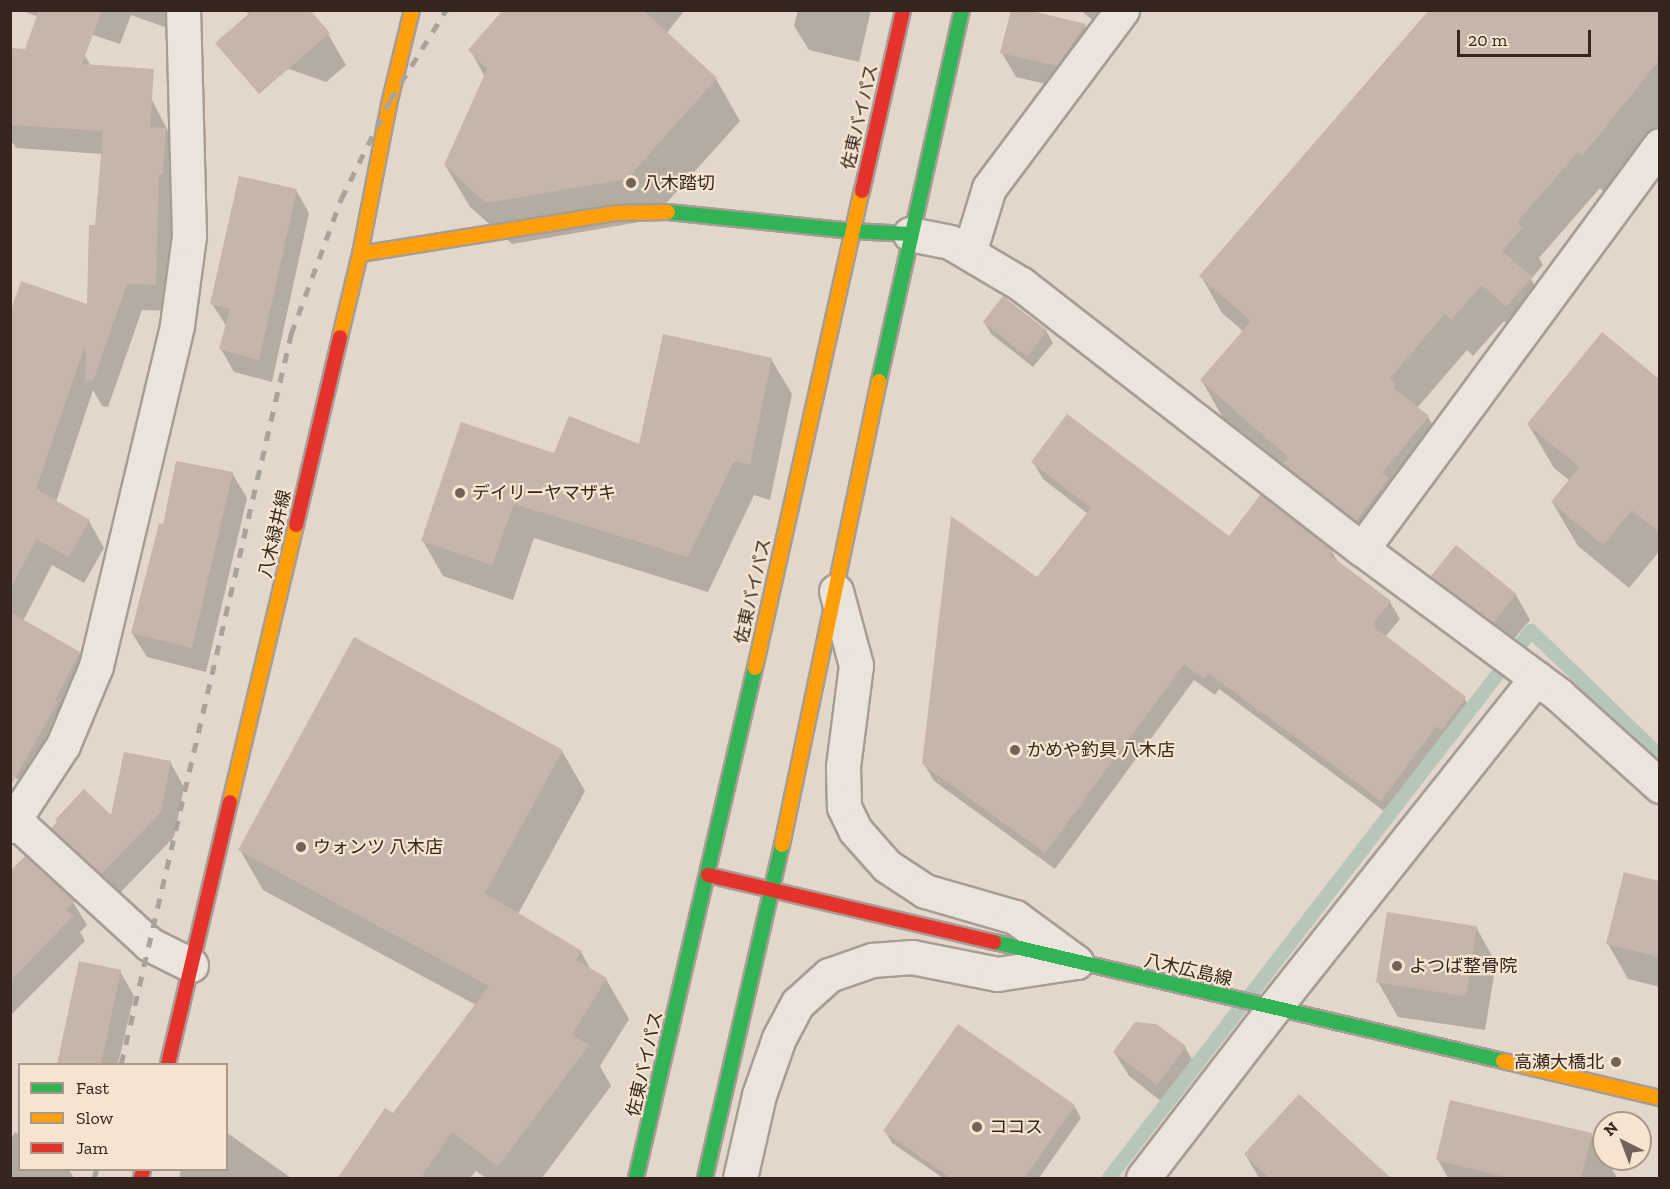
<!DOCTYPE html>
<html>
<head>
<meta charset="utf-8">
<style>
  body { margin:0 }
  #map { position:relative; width:1670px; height:1189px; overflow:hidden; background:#e2d7ca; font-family:"Zilla Slab","Noto Sans JP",serif }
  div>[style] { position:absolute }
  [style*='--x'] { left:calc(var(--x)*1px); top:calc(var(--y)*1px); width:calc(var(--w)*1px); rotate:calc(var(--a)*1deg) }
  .shadow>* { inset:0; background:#0003 }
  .stream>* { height:14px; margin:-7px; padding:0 7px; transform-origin:7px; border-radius:7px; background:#b6c6b9 }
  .building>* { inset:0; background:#c6b5ab; transform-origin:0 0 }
  .roads { filter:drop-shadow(2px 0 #a79d94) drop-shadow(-2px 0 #a79d94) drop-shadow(0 2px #a79d94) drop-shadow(0 -2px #a79d94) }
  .street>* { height:33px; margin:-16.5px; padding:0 16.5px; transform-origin:16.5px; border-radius:16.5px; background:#eae4dc }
  .fast>* { height:14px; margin:-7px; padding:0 7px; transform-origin:7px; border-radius:7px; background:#30b455 }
  .slow>* { height:14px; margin:-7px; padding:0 7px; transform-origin:7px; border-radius:7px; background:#ff9f0a }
  .jam>* { height:14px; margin:-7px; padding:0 7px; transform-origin:7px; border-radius:7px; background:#e5322d }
  .rail>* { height:4.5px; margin-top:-2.25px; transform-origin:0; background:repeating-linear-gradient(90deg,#aaa39c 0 10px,transparent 0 20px) }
  .dots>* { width:16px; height:16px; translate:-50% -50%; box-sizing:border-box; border:3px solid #f4e4d0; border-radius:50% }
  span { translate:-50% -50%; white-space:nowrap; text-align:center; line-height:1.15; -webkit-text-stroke:4.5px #f4e4d0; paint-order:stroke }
  .street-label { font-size:18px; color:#35251d }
  .poi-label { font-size:18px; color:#35251d }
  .left { translate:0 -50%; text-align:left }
  .right { translate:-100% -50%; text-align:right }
  .frame { position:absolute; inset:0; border:12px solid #35251d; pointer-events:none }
  .legend { position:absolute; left:18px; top:1063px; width:210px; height:108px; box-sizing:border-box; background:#f4e4d0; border:2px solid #a89888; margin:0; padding:8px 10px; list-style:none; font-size:18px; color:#35251d }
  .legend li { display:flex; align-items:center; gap:12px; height:30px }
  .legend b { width:30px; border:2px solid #a89888 }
  .north { position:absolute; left:1592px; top:1111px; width:60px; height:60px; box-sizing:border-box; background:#f4e4d0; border:2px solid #a89888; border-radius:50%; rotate:318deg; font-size:16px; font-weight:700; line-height:24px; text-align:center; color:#35251d }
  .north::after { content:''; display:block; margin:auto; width:21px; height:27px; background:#72635a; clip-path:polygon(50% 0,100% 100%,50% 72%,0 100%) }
  .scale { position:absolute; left:1457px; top:30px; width:134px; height:27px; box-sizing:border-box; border:3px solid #35251d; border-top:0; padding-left:8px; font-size:18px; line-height:21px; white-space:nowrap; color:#35251d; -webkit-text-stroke:4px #f4e4d0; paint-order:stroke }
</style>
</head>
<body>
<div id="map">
  <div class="shadow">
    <i style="clip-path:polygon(19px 10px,177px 10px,176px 31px,131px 15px,120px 44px)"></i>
    <i style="clip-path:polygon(245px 10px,309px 10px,328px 34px,346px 65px,326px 82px,255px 57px,250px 16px)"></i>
    <i style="clip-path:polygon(505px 10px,685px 10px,666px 34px,716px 79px,740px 121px,651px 220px,512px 244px,470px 207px,445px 165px,485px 77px,470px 50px)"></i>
    <i style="clip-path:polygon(798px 10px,871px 10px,859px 62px,809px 50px,794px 26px)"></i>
    <i style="clip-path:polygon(1080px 10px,1140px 10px,1118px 40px)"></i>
    <i style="clip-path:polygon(1431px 10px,1660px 10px,1660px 124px,1604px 192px,1600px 188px,1539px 258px,1543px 265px,1531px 279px,1552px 315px,1528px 343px,1504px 321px,1473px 356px,1467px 350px,1417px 408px,1428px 417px,1450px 454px,1405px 508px,1410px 516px,1378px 557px,1223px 418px,1202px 381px,1244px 332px,1222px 313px,1201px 276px)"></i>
    <i style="clip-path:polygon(1085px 26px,1099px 50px,1071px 90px,1016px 77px,1002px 53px)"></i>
    <i style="clip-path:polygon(10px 50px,85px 56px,91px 66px,152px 100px,181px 156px,171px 311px,142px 310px,108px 407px,102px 406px,93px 390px,56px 502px,89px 521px,104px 548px,84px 583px,52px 565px,23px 621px,79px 653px,95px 680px,39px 791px,10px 775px,10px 318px,88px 306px,103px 154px,16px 148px,10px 138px)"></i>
    <i style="clip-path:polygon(296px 190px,309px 213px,272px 382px,234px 372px,221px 349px,227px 327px,212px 304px)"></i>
    <i style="clip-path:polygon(984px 322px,1046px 331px,1053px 343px,1033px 367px,991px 334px)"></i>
    <i style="clip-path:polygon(1602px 334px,1660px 381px,1660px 554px,1658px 553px,1629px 588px,1578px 546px,1552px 502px,1570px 481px,1554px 468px,1528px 424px)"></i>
    <i style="clip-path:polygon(771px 359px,792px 394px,770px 500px,754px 495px,708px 592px,534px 538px,513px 600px,443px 576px,423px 541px,555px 455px,640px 446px)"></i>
    <i style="clip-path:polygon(1033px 462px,1230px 539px,1332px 552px,1340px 565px,1390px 602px,1400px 619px,1385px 637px,1464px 698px,1474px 715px,1452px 745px,1447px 742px,1392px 817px,1219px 689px,1215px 695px,1194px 680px,1055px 869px,934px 781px,924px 764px,1037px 579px,1088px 514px,1043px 479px)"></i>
    <i style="clip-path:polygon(232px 473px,247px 498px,206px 672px,147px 657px,132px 633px,164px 525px)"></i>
    <i style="clip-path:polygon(1433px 576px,1516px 595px,1530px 620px,1508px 646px,1447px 600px)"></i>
    <i style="clip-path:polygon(562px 751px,585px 791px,518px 914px,581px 952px,591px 970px,606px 979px,629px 1019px,600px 1066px,611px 1086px,542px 1178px,486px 1178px,476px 1171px,470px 1178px,338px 1178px,393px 1115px,476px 1005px,263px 890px,240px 850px)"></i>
    <i style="clip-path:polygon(170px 762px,184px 787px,174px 837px,115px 898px,67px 853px,53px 829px,112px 818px)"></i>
    <i style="clip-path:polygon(10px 873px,73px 902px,87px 925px,80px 932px,85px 941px,10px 1016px)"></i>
    <i style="clip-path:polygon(1625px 874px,1660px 882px,1660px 987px,1628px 979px,1608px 944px)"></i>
    <i style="clip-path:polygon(1476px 927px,1496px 963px,1485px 1030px,1398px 1017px,1378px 982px)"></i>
    <i style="clip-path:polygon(120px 971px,134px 996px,118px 1064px,57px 1064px)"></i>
    <i style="clip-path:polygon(1156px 1026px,1185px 1047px,1199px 1072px,1171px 1109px,1129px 1076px,1114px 1052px)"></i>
    <i style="clip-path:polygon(1074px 1106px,1081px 1118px,1039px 1178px,943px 1178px,892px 1143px,885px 1131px)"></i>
    <i style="clip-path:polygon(15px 1132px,20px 1135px,20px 1170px,69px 1170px,74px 1178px,10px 1178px,10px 1140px)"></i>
    <i style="clip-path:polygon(226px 1132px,291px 1178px,179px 1178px,181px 1170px,226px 1170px)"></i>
    <i style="clip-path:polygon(1591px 1134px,1617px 1178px,1448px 1178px,1438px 1160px)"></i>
    <i style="clip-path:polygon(1245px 1154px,1390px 1178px,1259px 1178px)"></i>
  </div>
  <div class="stream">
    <i style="--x:1109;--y:1178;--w:691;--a:-52.35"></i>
    <i style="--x:1531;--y:631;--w:180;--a:44.1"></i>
  </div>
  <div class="building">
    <i style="clip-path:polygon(39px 10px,102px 10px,82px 64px,154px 69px,150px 127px,166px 128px,163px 174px,159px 174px,156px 285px,127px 284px,93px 381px,85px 380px,86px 349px,84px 348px,36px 489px,90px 520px,68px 557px,37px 539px,10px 589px,10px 313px,21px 281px,87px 304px,89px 225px,95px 225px,103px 131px,10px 125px,10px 48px,25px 49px)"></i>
    <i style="clip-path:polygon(253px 10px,310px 10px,330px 33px,259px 94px,215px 43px)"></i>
    <i style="clip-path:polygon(503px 10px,643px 10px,717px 78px,627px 179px,486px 203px,444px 165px,487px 69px,468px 50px)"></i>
    <i style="clip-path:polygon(1011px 10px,1028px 10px,1086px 24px,1057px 66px,1000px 53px)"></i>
    <i style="clip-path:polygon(1429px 10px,1659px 10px,1659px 61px,1582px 156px,1578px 152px,1517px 222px,1523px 227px,1502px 251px,1532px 277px,1506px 307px,1482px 285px,1451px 320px,1445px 314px,1390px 378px,1396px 384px,1393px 387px,1429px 416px,1382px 473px,1389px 478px,1356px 521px,1283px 464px,1288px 457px,1200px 380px,1251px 321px,1199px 276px)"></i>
    <i style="clip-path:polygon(239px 176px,297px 189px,259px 360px,219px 349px,230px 309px,210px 304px)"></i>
    <i style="left:1003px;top:296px;width:56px;height:33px;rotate:38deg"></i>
    <i style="clip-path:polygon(1602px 332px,1659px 379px,1659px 532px,1632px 510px,1603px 545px,1551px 502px,1579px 467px,1527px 424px)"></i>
    <i style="clip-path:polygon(663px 334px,772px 358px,750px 465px,734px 461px,688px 557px,514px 504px,492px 565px,421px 541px,461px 422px,554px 453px,569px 416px,639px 444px)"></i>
    <i style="clip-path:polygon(1067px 414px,1229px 536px,1261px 494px,1334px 551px,1330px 555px,1391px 601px,1372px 625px,1466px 697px,1442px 730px,1437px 726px,1381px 801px,1209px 673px,1204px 679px,1184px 664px,1045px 853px,922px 764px,951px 516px,1037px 577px,1091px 508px,1031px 462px)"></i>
    <i style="clip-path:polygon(176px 461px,233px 472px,192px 648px,131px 633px,159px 523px,163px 524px)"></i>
    <i style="left:1456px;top:545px;width:78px;height:40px;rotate:39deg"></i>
    <i style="clip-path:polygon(10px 612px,80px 652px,55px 700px,58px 702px,10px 787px)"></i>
    <i style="clip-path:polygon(354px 637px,563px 750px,485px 893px,582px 951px,576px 960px,607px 978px,572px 1035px,589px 1045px,498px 1166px,452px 1132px,420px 1179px,337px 1179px,385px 1108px,393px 1113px,489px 986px,238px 850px)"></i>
    <i style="clip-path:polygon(124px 752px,171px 761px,161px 812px,101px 874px,51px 828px,57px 822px,55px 820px,84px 789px,111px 815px)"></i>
    <i style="clip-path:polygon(25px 856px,75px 901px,66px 910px,73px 916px,10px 981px,10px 871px)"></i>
    <i style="clip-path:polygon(1624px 872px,1659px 881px,1659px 957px,1606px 944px)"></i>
    <i style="left:1387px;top:912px;width:91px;height:71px;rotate:9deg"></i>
    <i style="left:79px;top:961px;width:43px;height:107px;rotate:12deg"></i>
    <i style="clip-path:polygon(1135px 1022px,1156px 1024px,1186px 1046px,1157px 1085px,1113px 1052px)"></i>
    <i style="clip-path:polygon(958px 1024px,1075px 1105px,1024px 1179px,952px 1179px,883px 1131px)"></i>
    <i style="clip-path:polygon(1299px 1094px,1392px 1179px,1270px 1179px,1244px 1154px)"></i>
    <i style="clip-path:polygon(1450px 1100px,1592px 1133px,1581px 1179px,1513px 1179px,1436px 1160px)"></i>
  </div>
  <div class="roads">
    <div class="street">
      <i style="--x:910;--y:234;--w:41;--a:11.3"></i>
      <i style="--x:950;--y:242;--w:82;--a:30.6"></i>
      <i style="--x:1021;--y:284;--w:432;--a:37.9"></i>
      <i style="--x:1362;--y:549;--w:245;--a:36.5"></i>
      <i style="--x:1559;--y:695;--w:136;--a:42"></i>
      <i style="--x:969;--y:253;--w:68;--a:-72.9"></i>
      <i style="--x:989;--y:188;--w:222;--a:-53.2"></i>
      <i style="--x:1362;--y:549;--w:502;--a:-53.59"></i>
      <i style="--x:836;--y:591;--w:77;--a:74.9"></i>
      <i style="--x:856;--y:665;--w:103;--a:97.3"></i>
      <i style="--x:843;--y:767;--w:40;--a:88.6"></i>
      <i style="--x:844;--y:807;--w:25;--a:64"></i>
      <i style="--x:855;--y:830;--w:48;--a:48.4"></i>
      <i style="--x:887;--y:866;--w:45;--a:33.3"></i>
      <i style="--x:925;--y:891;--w:94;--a:16.1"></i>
      <i style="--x:1015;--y:917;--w:76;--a:36.4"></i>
      <i style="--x:10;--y:816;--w:189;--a:42.6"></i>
      <i style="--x:149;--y:944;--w:47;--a:26.6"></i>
      <i style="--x:10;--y:826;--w:97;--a:-56.8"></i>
      <i style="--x:63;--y:745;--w:86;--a:-67.3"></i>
      <i style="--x:96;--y:666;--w:350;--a:-76.6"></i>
      <i style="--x:177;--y:325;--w:90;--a:-82.3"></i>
      <i style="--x:189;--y:236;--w:226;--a:-91.5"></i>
      <i style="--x:740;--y:1178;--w:85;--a:-77.1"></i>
      <i style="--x:759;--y:1095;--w:60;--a:-70.7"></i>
      <i style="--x:779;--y:1038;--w:40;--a:-62"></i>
      <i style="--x:798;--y:1003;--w:42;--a:-42.1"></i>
      <i style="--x:829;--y:975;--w:46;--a:-19.2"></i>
      <i style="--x:872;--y:960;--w:40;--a:-4.3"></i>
      <i style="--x:912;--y:957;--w:87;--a:11.3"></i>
      <i style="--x:997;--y:974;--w:80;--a:-8.6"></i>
      <i style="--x:1143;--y:1178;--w:213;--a:-52.4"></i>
      <i style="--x:1273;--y:1009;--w:423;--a:-51.5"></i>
    </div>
    <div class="fast">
      <i style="--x:668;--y:212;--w:185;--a:5.9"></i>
      <i style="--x:852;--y:231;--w:58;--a:3"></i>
      <i style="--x:879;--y:381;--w:380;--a:-77.4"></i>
      <i style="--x:994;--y:942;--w:523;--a:13.16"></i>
      <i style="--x:636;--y:1178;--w:524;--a:-76.87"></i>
      <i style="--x:705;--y:1178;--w:342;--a:-77"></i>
    </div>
    <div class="slow">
      <i style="--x:360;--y:254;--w:260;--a:-9.1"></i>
      <i style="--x:617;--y:213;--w:51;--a:-1.1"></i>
      <i style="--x:340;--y:337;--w:85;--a:-76.5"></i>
      <i style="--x:360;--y:254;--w:157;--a:-79"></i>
      <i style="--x:390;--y:100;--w:93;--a:-76.3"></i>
      <i style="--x:755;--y:668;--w:489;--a:-77.4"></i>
      <i style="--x:230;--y:802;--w:285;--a:-76.6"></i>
      <i style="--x:782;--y:845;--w:474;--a:-78.2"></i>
      <i style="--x:1503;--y:1061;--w:161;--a:13.3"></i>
    </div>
    <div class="jam">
      <i style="--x:862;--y:191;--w:186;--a:-77.2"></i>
      <i style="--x:296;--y:525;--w:193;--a:-76.8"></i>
      <i style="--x:708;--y:875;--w:294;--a:13.2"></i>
      <i style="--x:168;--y:1064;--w:269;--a:-76.7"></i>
      <i style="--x:141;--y:1178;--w:8;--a:-76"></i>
    </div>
  </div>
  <div class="rail">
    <i style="--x:121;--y:1064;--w:750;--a:-76.89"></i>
    <i style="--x:291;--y:334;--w:144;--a:-69.7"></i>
    <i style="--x:341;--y:199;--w:110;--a:-63.7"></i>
    <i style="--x:390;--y:100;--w:106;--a:-58.1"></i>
    <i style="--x:94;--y:1178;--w:8;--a:-76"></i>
  </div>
  <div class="dots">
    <i style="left:631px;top:183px;background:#72635a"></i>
    <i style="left:460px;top:493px;background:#72635a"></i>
    <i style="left:1015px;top:750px;background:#72635a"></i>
    <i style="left:301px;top:847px;background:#72635a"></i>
    <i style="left:1397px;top:966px;background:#72635a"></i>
    <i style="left:1616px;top:1062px;background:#72635a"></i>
    <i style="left:977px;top:1127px;background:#72635a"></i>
  </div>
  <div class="street-label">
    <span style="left:860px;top:117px;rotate:-77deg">佐東バイパス</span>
    <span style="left:275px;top:534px;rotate:-77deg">八木緑井線</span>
    <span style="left:753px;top:591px;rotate:-77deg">佐東バイパス</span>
    <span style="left:1188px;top:970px;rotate:13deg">八木広島線</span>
    <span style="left:645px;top:1064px;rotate:-77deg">佐東バイパス</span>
  </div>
  <div class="poi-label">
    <span class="left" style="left:643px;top:183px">八木踏切</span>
    <span class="left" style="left:472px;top:493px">デイリーヤマザキ</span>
    <span class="left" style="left:1027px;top:750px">かめや釣具 八木店</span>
    <span class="left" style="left:313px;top:847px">ウォンツ 八木店</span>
    <span class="left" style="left:1409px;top:966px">よつば整骨院</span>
    <span class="right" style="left:1604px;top:1062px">高瀬大橋北</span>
    <span class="left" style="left:989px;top:1127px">ココス</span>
  </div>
  <div class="frame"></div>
  <ul class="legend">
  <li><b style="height:8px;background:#30b455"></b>Fast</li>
  <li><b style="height:8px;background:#ff9f0a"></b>Slow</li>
  <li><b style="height:8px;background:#e5322d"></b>Jam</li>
  </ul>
  <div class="north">N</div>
  <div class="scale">20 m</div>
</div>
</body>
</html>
